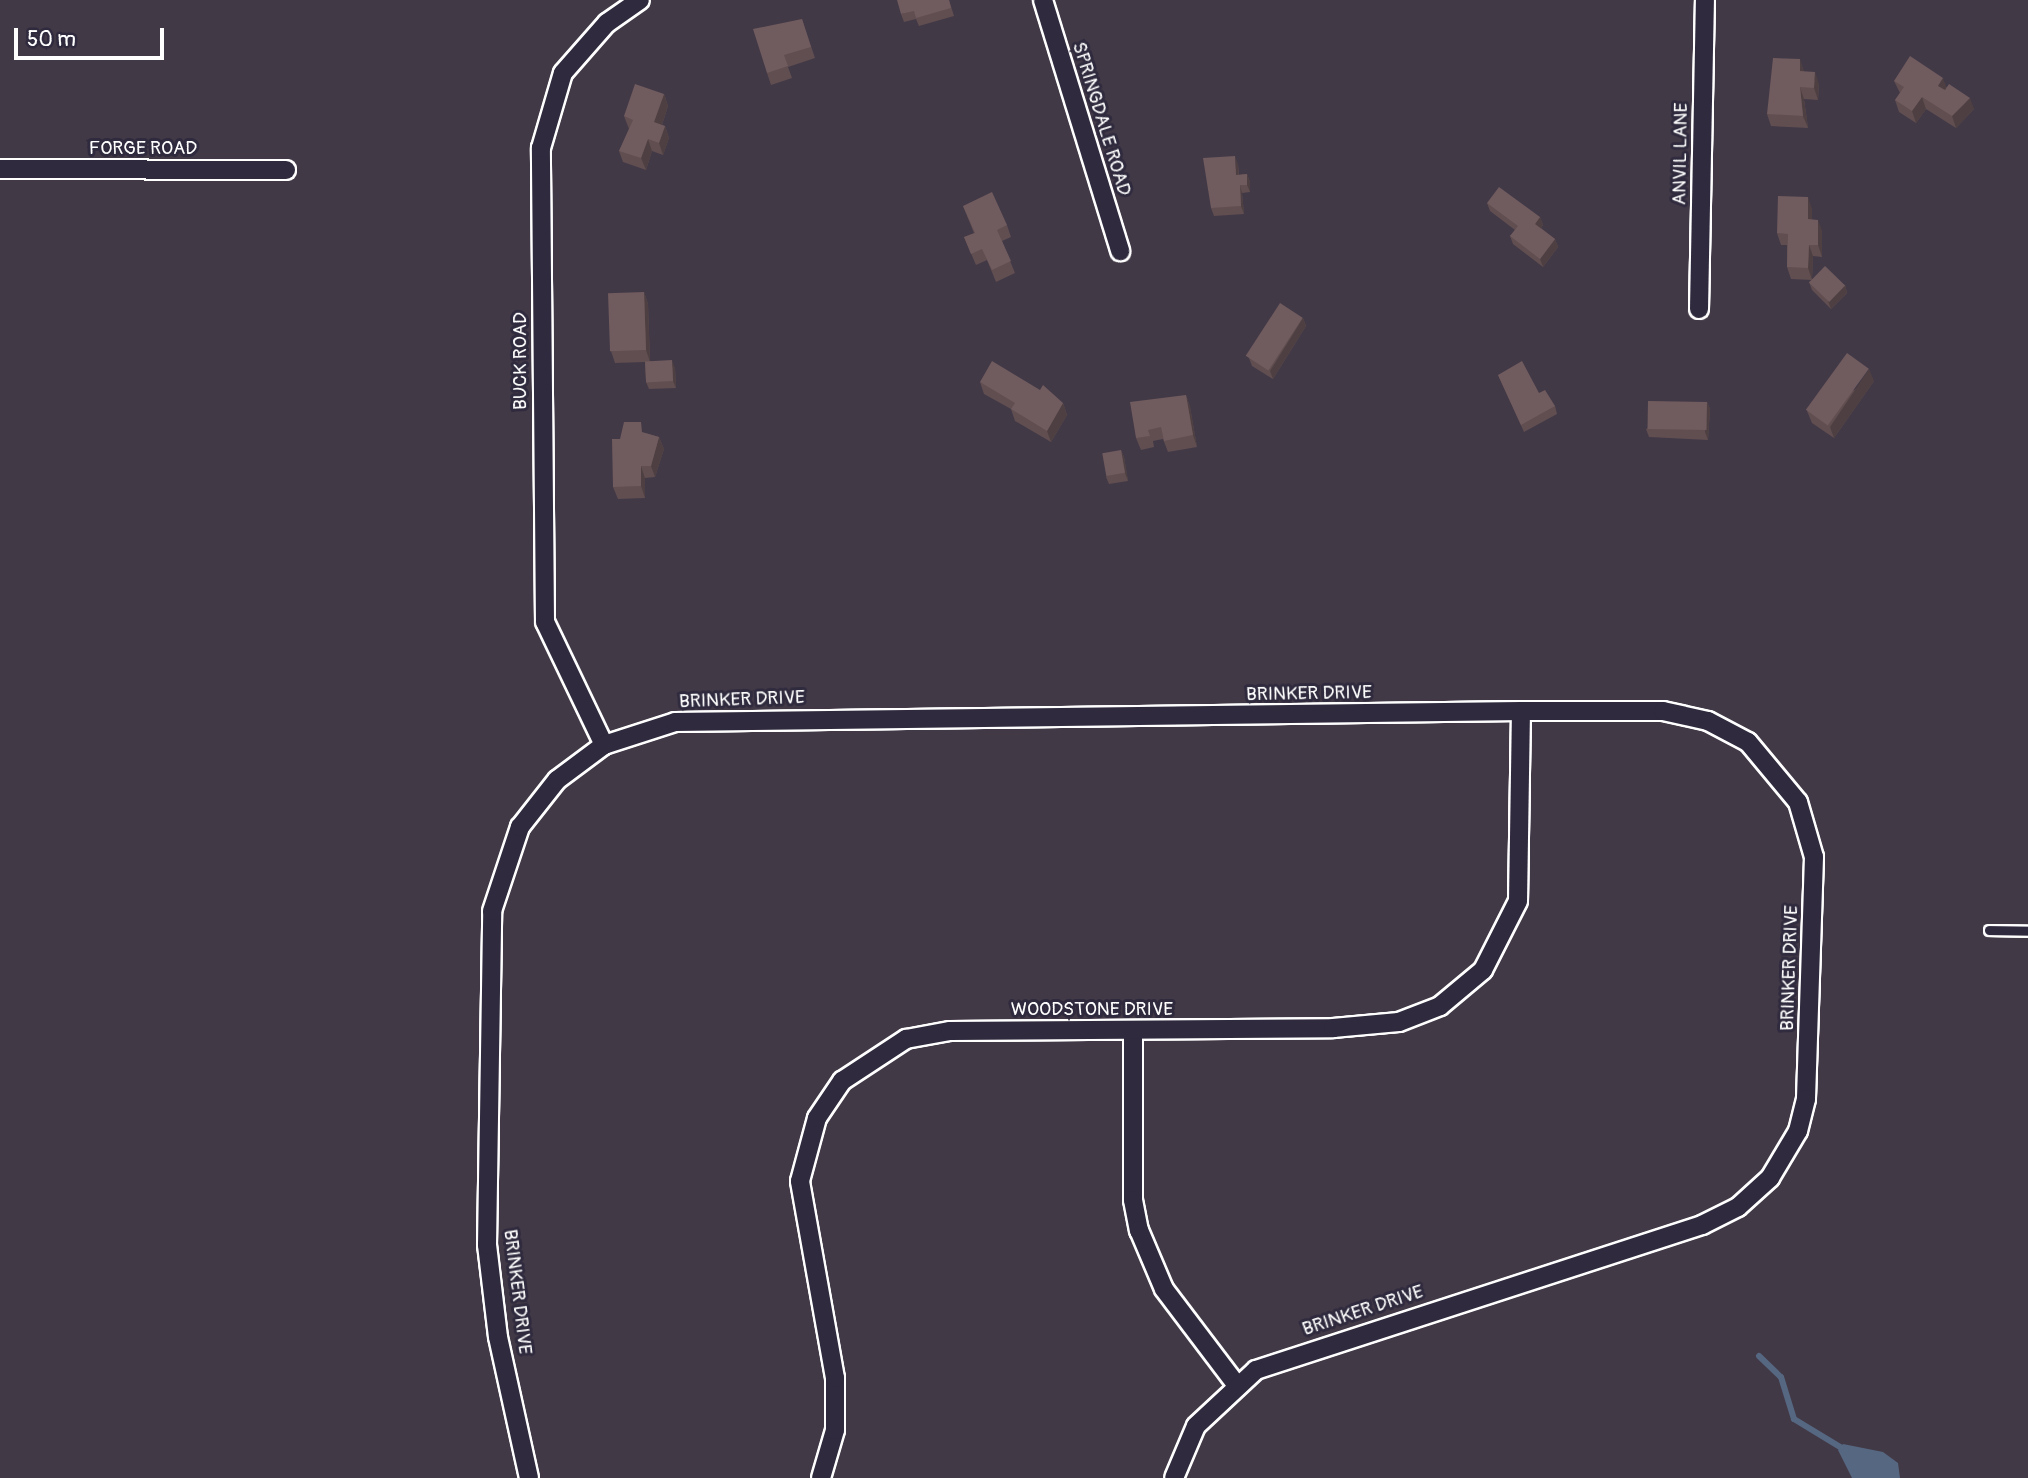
<!DOCTYPE html>
<html>
<head>
<meta charset="utf-8">
<style>
  body { margin:0 }
  #map { position:relative; width:2028px; height:1478px; overflow:hidden; background:#423947; font-family:Pangolin,sans-serif }
  div>[style] { position:absolute }
  [style*='--x'] { left:calc(var(--x)*1px); top:calc(var(--y)*1px); width:calc(var(--w)*1px); rotate:calc(var(--a)*1deg) }
  .water>* { inset:0; background:#566781 }
  .stream>* { height:6px; margin:-3px; padding:0 3px; transform-origin:3px; border-radius:3px; background:#566781 }
  .roads { filter:drop-shadow(2px 0 #fff) drop-shadow(-2px 0 #fff) drop-shadow(0 2px #fff) drop-shadow(0 -2px #fff) }
  .service>* { height:9px; margin:-4.5px; padding:0 4.5px; transform-origin:4.5px; border-radius:4.5px; background:#2f2a3d }
  .minor>* { height:18px; margin:-9px; padding:0 9px; transform-origin:9px; border-radius:9px; background:#2f2a3d }
  .wall>* { inset:0; background:#604e51 }
  .shaded-wall>* { inset:0; background:#4e4042 }
  .building>* { inset:0; background:#705b5e; transform-origin:0 0 }
  span { translate:-50% -50%; white-space:nowrap; text-align:center; line-height:1.15; -webkit-text-stroke:6px #2f2a3d; paint-order:stroke }
  .street-label { font-size:19px; color:#fff }
  .scale { position:absolute; left:14px; top:28px; width:150px; height:32px; box-sizing:border-box; border:4px solid #fff; border-top:0; padding-left:9px; font-size:21px; line-height:24px; white-space:nowrap; color:#fff; -webkit-text-stroke:5px #2f2a3d; paint-order:stroke }
</style>
</head>
<body>
<div id="map">
  <div class="water">
    <i style="clip-path:polygon(1843px 1444px,1883px 1452px,1898px 1463px,1900px 1478px,1852px 1478px,1838px 1450px)"></i>
  </div>
  <div class="stream">
    <i style="--x:1759;--y:1356;--w:30;--a:44"></i>
    <i style="--x:1781;--y:1377;--w:44;--a:72.8"></i>
    <i style="--x:1794;--y:1419;--w:60;--a:31.3"></i>
  </div>
  <div class="roads">
    <div class="service">
      <i style="--x:1989;--y:930;--w:39;--a:1"></i>
    </div>
    <div class="minor">
      <i style="--x:1043;--y:0;--w:263;--a:72.9"></i>
      <i style="--x:0;--y:169;--w:286;--a:0.2"></i>
      <i style="--x:1699;--y:309;--w:309;--a:-88.9"></i>
      <i style="--x:604;--y:745;--w:136;--a:-115.6"></i>
      <i style="--x:545;--y:622;--w:474;--a:-90.5"></i>
      <i style="--x:541;--y:148;--w:78;--a:-73.7"></i>
      <i style="--x:563;--y:73;--w:67;--a:-48.7"></i>
      <i style="--x:607;--y:23;--w:40;--a:-34.9"></i>
      <i style="--x:1133;--y:1031;--w:169;--a:90"></i>
      <i style="--x:1133;--y:1200;--w:31;--a:79"></i>
      <i style="--x:1139;--y:1230;--w:64;--a:67"></i>
      <i style="--x:1164;--y:1289;--w:118;--a:52.9"></i>
      <i style="--x:529;--y:1478;--w:144;--a:-102.4"></i>
      <i style="--x:498;--y:1337;--w:93;--a:-96.8"></i>
      <i style="--x:487;--y:1245;--w:334;--a:-89.1"></i>
      <i style="--x:492;--y:911;--w:89;--a:-71.6"></i>
      <i style="--x:520;--y:827;--w:60;--a:-51.8"></i>
      <i style="--x:557;--y:780;--w:59;--a:-36.7"></i>
      <i style="--x:604;--y:745;--w:75;--a:-17.9"></i>
      <i style="--x:675;--y:722;--w:846;--a:-0.74"></i>
      <i style="--x:1521;--y:711;--w:142;--a:0"></i>
      <i style="--x:1663;--y:711;--w:46;--a:12.5"></i>
      <i style="--x:1708;--y:721;--w:45;--a:27.7"></i>
      <i style="--x:1748;--y:742;--w:78;--a:50.2"></i>
      <i style="--x:1798;--y:802;--w:57;--a:73.8"></i>
      <i style="--x:1814;--y:857;--w:242;--a:91.9"></i>
      <i style="--x:1806;--y:1099;--w:33;--a:104"></i>
      <i style="--x:1798;--y:1131;--w:55;--a:120.8"></i>
      <i style="--x:1770;--y:1178;--w:43;--a:137.8"></i>
      <i style="--x:1738;--y:1207;--w:40;--a:153.4"></i>
      <i style="--x:1702;--y:1225;--w:469;--a:162"></i>
      <i style="--x:1256;--y:1370;--w:82;--a:137"></i>
      <i style="--x:1196;--y:1426;--w:56;--a:112.9"></i>
      <i style="--x:821;--y:1478;--w:50;--a:-73.7"></i>
      <i style="--x:835;--y:1430;--w:52;--a:-90"></i>
      <i style="--x:835;--y:1378;--w:200;--a:-100.1"></i>
      <i style="--x:800;--y:1181;--w:65;--a:-74.9"></i>
      <i style="--x:817;--y:1118;--w:45;--a:-56"></i>
      <i style="--x:842;--y:1081;--w:77;--a:-33.3"></i>
      <i style="--x:906;--y:1039;--w:45;--a:-10.3"></i>
      <i style="--x:950;--y:1031;--w:383;--a:-0.4"></i>
      <i style="--x:1333;--y:1028;--w:66;--a:-5.2"></i>
      <i style="--x:1399;--y:1022;--w:44;--a:-21.3"></i>
      <i style="--x:1440;--y:1006;--w:56;--a:-39.9"></i>
      <i style="--x:1483;--y:970;--w:77;--a:-63.1"></i>
      <i style="--x:1518;--y:901;--w:190;--a:-89.1"></i>
    </div>
  </div>
  <div class="wall">
    <i style="clip-path:polygon(949px 0,954px 16px,919px 26px,916px 19px,904px 22px,901px 14px)"></i>
    <i style="clip-path:polygon(802px 19px,815px 58px,788px 67px,792px 78px,771px 85px,767px 73px)"></i>
    <i style="clip-path:polygon(1804px 72px,1819px 84px,1818px 100px,1804px 99px,1808px 128px,1771px 126px,1767px 114px)"></i>
    <i style="clip-path:polygon(1894px 81px,1947px 87px,1974px 109px,1956px 128px,1926px 109px,1916px 123px,1899px 112px,1895px 100px,1900px 93px)"></i>
    <i style="clip-path:polygon(664px 94px,668px 106px,662px 125px,665px 126px,669px 138px,663px 155px,652px 151px,646px 170px,623px 162px,619px 151px,629px 129px,624px 116px)"></i>
    <i style="clip-path:polygon(1238px 164px,1239px 175px,1247px 174px,1250px 182px,1250px 192px,1242px 193px,1244px 214px,1214px 216px,1211px 208px)"></i>
    <i style="clip-path:polygon(1487px 203px,1540px 217px,1543px 225px,1541px 228px,1555px 239px,1558px 247px,1543px 267px,1513px 244px,1510px 236px,1515px 230px,1490px 211px)"></i>
    <i style="clip-path:polygon(963px 206px,1007px 225px,1011px 237px,1002px 241px,1015px 273px,996px 282px,987px 260px,976px 265px,964px 237px,974px 233px)"></i>
    <i style="clip-path:polygon(1812px 209px,1812px 219px,1822px 231px,1822px 257px,1813px 256px,1812px 279px,1845px 285px,1847px 293px,1831px 309px,1812px 290px,1809px 282px,1812px 280px,1791px 279px,1787px 267px,1787px 245px,1781px 245px,1777px 233px)"></i>
    <i style="clip-path:polygon(644px 292px,648px 304px,650px 361px,675px 368px,676px 388px,649px 389px,646px 382px,645px 362px,615px 363px,611px 351px)"></i>
    <i style="clip-path:polygon(1303px 318px,1306px 326px,1273px 379px,1252px 366px,1249px 358px)"></i>
    <i style="clip-path:polygon(1498px 375px,1539px 393px,1555px 406px,1557px 414px,1524px 432px)"></i>
    <i style="clip-path:polygon(1874px 381px,1834px 438px,1812px 423px,1807px 411px)"></i>
    <i style="clip-path:polygon(980px 382px,1063px 403px,1067px 415px,1051px 442px,1015px 421px,1011px 409px,984px 394px)"></i>
    <i style="clip-path:polygon(1186px 395px,1190px 407px,1197px 447px,1168px 452px,1163px 439px,1153px 441px,1154px 447px,1141px 450px,1136px 438px)"></i>
    <i style="clip-path:polygon(1707px 402px,1710px 409px,1708px 440px,1649px 437px,1646px 429px)"></i>
    <i style="clip-path:polygon(645px 433px,659px 437px,664px 449px,655px 477px,645px 478px,645px 498px,618px 499px,613px 487px,620px 439px)"></i>
    <i style="clip-path:polygon(1121px 450px,1124px 457px,1128px 481px,1109px 484px,1106px 477px)"></i>
  </div>
  <div class="shaded-wall">
    <i style="clip-path:polygon(1800px 59px,1804px 71px,1804px 83px,1800px 71px)"></i>
    <i style="clip-path:polygon(1815px 72px,1819px 84px,1818px 100px,1814px 88px)"></i>
    <i style="clip-path:polygon(1943px 78px,1947px 89px,1942px 97px,1938px 86px)"></i>
    <i style="clip-path:polygon(1800px 87px,1804px 99px,1808px 128px,1803px 116px)"></i>
    <i style="clip-path:polygon(664px 94px,668px 106px,659px 134px,654px 122px)"></i>
    <i style="clip-path:polygon(1922px 97px,1926px 109px,1916px 123px,1912px 111px)"></i>
    <i style="clip-path:polygon(1970px 98px,1974px 109px,1956px 128px,1952px 116px)"></i>
    <i style="clip-path:polygon(665px 126px,669px 138px,663px 155px,659px 143px)"></i>
    <i style="clip-path:polygon(648px 139px,652px 151px,646px 170px,641px 158px)"></i>
    <i style="clip-path:polygon(1235px 156px,1238px 164px,1239px 183px,1236px 175px)"></i>
    <i style="clip-path:polygon(1247px 174px,1250px 182px,1250px 192px,1247px 185px)"></i>
    <i style="clip-path:polygon(1240px 185px,1242px 193px,1244px 214px,1241px 206px)"></i>
    <i style="clip-path:polygon(1808px 197px,1812px 209px,1812px 231px,1808px 219px)"></i>
    <i style="clip-path:polygon(1540px 217px,1543px 225px,1538px 232px,1535px 224px)"></i>
    <i style="clip-path:polygon(1818px 220px,1822px 231px,1822px 257px,1818px 245px)"></i>
    <i style="clip-path:polygon(1555px 239px,1558px 247px,1543px 267px,1540px 259px)"></i>
    <i style="clip-path:polygon(1809px 245px,1813px 256px,1812px 280px,1808px 268px)"></i>
    <i style="clip-path:polygon(1845px 285px,1847px 293px,1831px 309px,1828px 301px)"></i>
    <i style="clip-path:polygon(644px 292px,648px 304px,650px 362px,646px 350px)"></i>
    <i style="clip-path:polygon(1303px 318px,1306px 326px,1273px 379px,1270px 371px)"></i>
    <i style="clip-path:polygon(672px 360px,675px 368px,676px 388px,673px 381px)"></i>
    <i style="clip-path:polygon(1869px 369px,1874px 381px,1834px 438px,1830px 427px)"></i>
    <i style="clip-path:polygon(1186px 395px,1190px 407px,1197px 447px,1193px 435px)"></i>
    <i style="clip-path:polygon(1707px 402px,1710px 409px,1708px 440px,1705px 432px)"></i>
    <i style="clip-path:polygon(1063px 403px,1067px 415px,1051px 442px,1047px 431px)"></i>
    <i style="clip-path:polygon(659px 437px,664px 449px,655px 477px,651px 466px)"></i>
    <i style="clip-path:polygon(1121px 450px,1124px 457px,1128px 481px,1125px 473px)"></i>
    <i style="clip-path:polygon(641px 466px,645px 478px,645px 498px,641px 486px)"></i>
  </div>
  <div class="building">
    <i style="clip-path:polygon(897px 0,949px 0,951px 8px,916px 18px,914px 11px,901px 14px)"></i>
    <i style="clip-path:polygon(802px 19px,811px 47px,784px 55px,788px 66px,767px 73px,753px 29px)"></i>
    <i style="clip-path:polygon(1910px 56px,1943px 78px,1938px 86px,1945px 90px,1949px 84px,1970px 98px,1952px 116px,1922px 97px,1912px 111px,1895px 100px,1904px 87px,1894px 81px)"></i>
    <i style="clip-path:polygon(1773px 58px,1800px 59px,1800px 71px,1815px 72px,1814px 88px,1800px 87px,1803px 116px,1767px 114px)"></i>
    <i style="clip-path:polygon(635px 84px,664px 94px,654px 122px,665px 126px,659px 143px,648px 139px,641px 158px,619px 151px,633px 120px,624px 116px)"></i>
    <i style="clip-path:polygon(1235px 156px,1236px 175px,1247px 174px,1247px 185px,1240px 185px,1241px 206px,1211px 208px,1203px 158px)"></i>
    <i style="clip-path:polygon(1499px 187px,1540px 217px,1535px 224px,1555px 239px,1540px 259px,1510px 236px,1518px 226px,1487px 203px)"></i>
    <i style="clip-path:polygon(992px 192px,1007px 225px,997px 230px,1011px 261px,992px 270px,982px 249px,971px 254px,964px 237px,975px 233px,963px 206px)"></i>
    <i style="clip-path:polygon(1778px 196px,1808px 197px,1808px 219px,1818px 220px,1818px 245px,1809px 245px,1808px 268px,1787px 267px,1788px 234px,1777px 233px)"></i>
    <i style="left:1825px;top:266px;width:28px;height:23px;rotate:44deg"></i>
    <i style="left:644px;top:292px;width:58px;height:36px;rotate:88deg"></i>
    <i style="left:1280px;top:303px;width:27px;height:63px;rotate:33deg"></i>
    <i style="left:1847px;top:353px;width:27px;height:70px;rotate:36deg"></i>
    <i style="left:672px;top:360px;width:21px;height:27px;rotate:87deg"></i>
    <i style="clip-path:polygon(992px 361px,1040px 390px,1043px 385px,1063px 403px,1047px 431px,1011px 409px,1015px 403px,980px 382px)"></i>
    <i style="clip-path:polygon(1522px 361px,1539px 393px,1545px 390px,1555px 406px,1521px 425px,1498px 375px)"></i>
    <i style="clip-path:polygon(1186px 395px,1193px 435px,1164px 441px,1161px 427px,1148px 430px,1150px 436px,1136px 438px,1130px 402px)"></i>
    <i style="left:1648px;top:401px;width:59px;height:28px;rotate:1deg"></i>
    <i style="clip-path:polygon(624px 422px,641px 422px,642px 432px,659px 437px,651px 466px,641px 466px,641px 486px,613px 487px,612px 439px,620px 439px)"></i>
    <i style="left:1121px;top:450px;width:23px;height:19px;rotate:80deg"></i>
  </div>
  <div class="street-label">
    <span style="left:1101px;top:119px;rotate:73deg">SPRINGDALE ROAD</span>
    <span style="left:143px;top:149px">FORGE ROAD</span>
    <span style="left:1681px;top:154px;rotate:-89deg">ANVIL LANE</span>
    <span style="left:521px;top:361px;rotate:-90deg">BUCK ROAD</span>
    <span style="left:1309px;top:694px;rotate:-1deg">BRINKER DRIVE</span>
    <span style="left:742px;top:700px;rotate:-2deg">BRINKER DRIVE</span>
    <span style="left:1790px;top:968px;rotate:-88deg">BRINKER DRIVE</span>
    <span style="left:1092px;top:1010px">WOODSTONE DRIVE</span>
    <span style="left:517px;top:1292px;rotate:83deg">BRINKER DRIVE</span>
    <span style="left:1363px;top:1311px;rotate:-18deg">BRINKER DRIVE</span>
  </div>
  <div class="scale">50 m</div>
</div>
</body>
</html>
